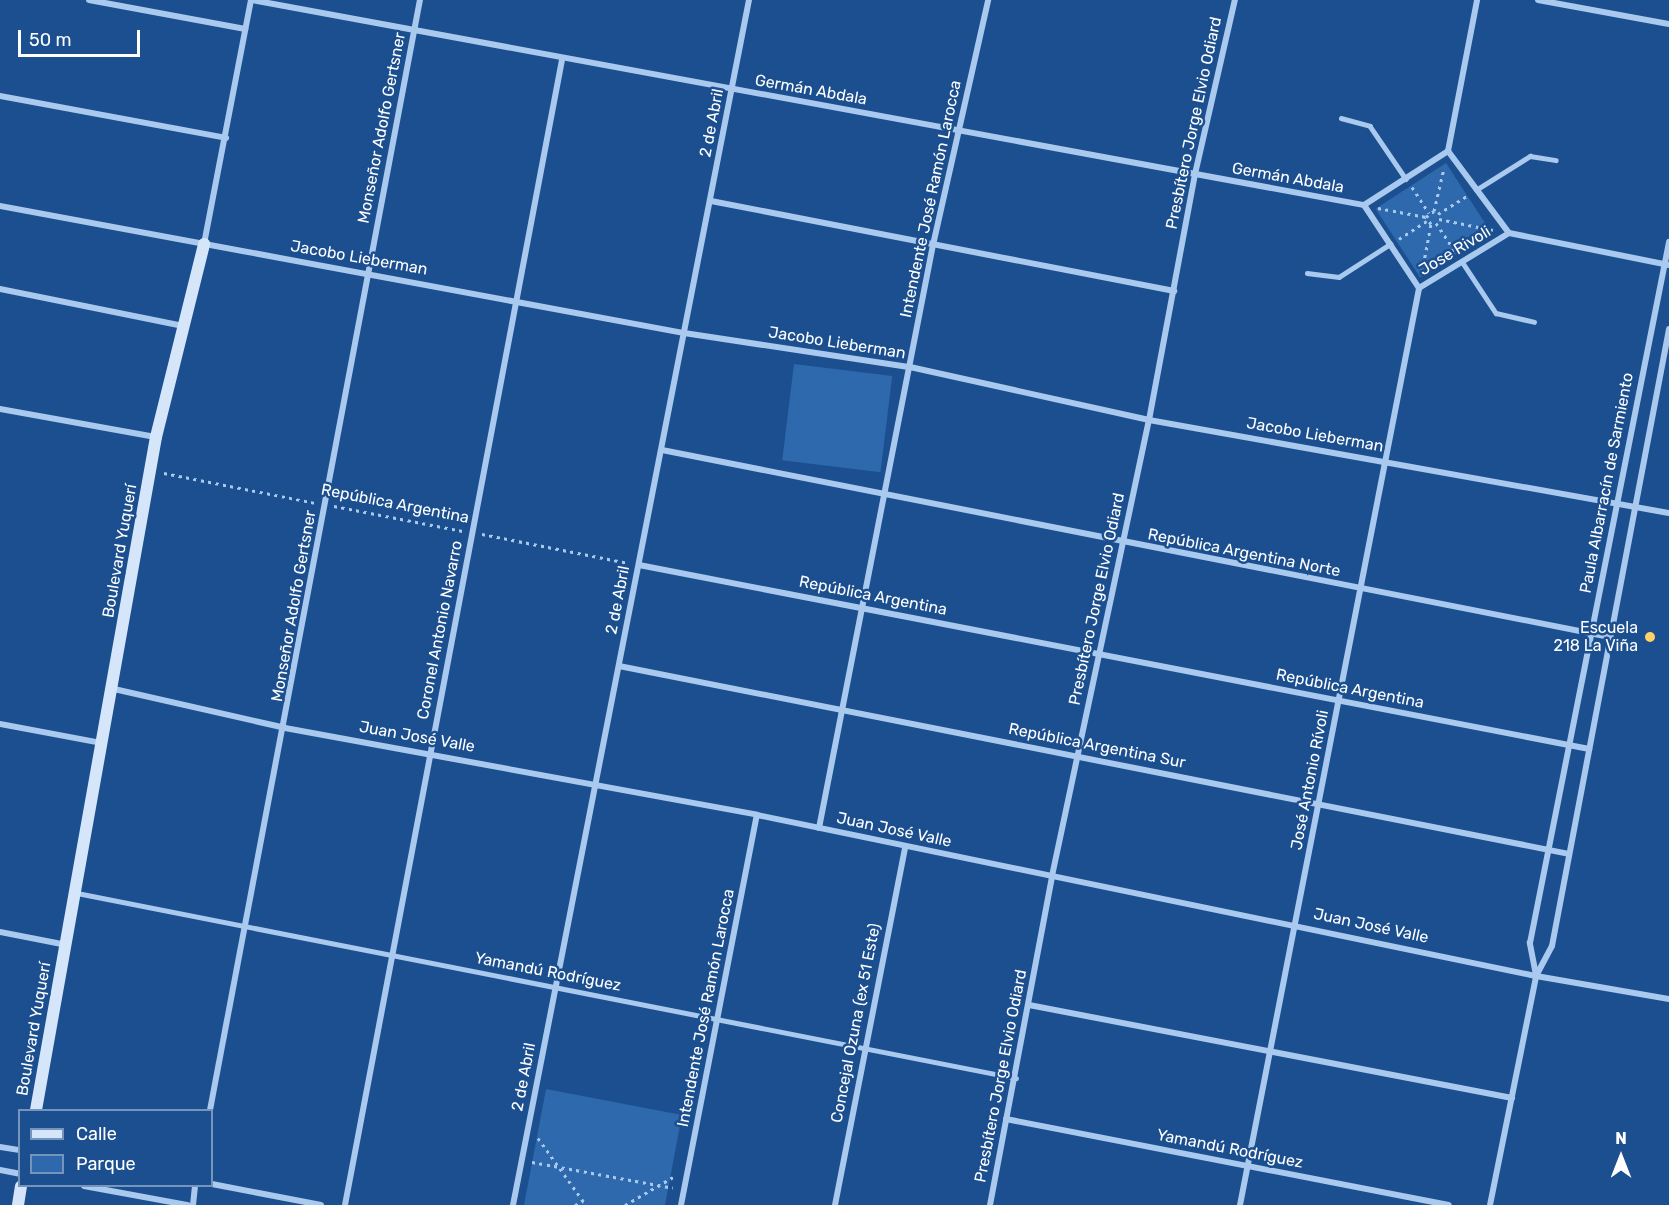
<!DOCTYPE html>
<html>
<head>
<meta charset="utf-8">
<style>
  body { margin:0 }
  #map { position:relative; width:1669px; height:1205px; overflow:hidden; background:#1b4f8f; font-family:Rubik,sans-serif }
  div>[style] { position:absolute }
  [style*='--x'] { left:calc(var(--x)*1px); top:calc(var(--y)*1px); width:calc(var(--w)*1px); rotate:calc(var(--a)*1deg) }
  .green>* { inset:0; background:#2e69ad; transform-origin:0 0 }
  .path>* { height:3px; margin-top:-1.5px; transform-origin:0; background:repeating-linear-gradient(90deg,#a9c9ee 0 3px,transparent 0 7.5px) }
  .lane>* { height:4.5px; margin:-2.25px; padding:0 2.25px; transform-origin:2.25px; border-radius:2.25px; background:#a9c9ee }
  .street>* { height:6px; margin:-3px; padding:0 3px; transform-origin:3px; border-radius:3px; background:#a9c9ee }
  .secondary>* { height:12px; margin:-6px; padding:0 6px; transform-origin:6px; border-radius:6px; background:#d6e6fa }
  .dots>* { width:16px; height:16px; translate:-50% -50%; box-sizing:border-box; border:3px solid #1b4f8f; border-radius:50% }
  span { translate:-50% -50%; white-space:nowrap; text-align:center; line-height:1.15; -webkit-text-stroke:5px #1b4f8f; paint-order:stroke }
  .street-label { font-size:16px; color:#fff }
  .poi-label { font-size:16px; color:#fff }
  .right { translate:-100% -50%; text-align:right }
  .legend { position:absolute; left:18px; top:1109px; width:195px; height:78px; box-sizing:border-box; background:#1b4f8f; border:2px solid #7695bc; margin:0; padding:8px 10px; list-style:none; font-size:18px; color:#fff }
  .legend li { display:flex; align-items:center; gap:12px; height:30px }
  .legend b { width:30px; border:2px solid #7695bc }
  .north { position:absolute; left:1591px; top:1127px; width:60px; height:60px; -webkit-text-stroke:4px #1b4f8f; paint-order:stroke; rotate:0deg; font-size:16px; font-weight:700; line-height:24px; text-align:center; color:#fff }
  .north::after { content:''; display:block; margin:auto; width:21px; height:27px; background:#fff; clip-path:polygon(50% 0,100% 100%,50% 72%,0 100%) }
  .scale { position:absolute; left:18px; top:30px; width:122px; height:27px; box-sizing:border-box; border:3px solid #fff; border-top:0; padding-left:8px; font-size:18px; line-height:21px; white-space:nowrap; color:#fff; -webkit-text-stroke:4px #1b4f8f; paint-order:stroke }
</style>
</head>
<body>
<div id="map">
  <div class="green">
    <i style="left:1446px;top:163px;width:82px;height:84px;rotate:57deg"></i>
    <i style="left:794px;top:364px;width:99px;height:97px;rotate:7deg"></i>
    <i style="clip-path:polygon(546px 1089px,682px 1115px,665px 1205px,524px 1205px)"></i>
  </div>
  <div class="path">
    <i style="--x:1412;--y:187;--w:31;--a:57"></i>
    <i style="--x:1378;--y:208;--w:49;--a:10.6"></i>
    <i style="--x:1438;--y:214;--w:34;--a:-32"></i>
    <i style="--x:1439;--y:219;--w:55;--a:11.5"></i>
    <i style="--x:1436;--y:223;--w:37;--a:56"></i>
    <i style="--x:1399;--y:239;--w:33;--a:-33"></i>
    <i style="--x:1422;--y:272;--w:49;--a:-79.4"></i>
    <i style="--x:1431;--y:224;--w:9;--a:-126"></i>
    <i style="--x:1426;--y:217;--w:10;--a:-37"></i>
    <i style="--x:1434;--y:211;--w:44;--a:-76.9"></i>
    <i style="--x:164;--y:473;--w:155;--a:11.2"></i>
    <i style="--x:334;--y:506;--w:131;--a:11"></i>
    <i style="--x:482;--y:534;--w:149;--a:11.2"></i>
    <i style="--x:538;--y:1138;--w:82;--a:54.4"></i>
    <i style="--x:532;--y:1162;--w:143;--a:10.4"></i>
    <i style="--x:575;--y:1205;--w:9;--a:-27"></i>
    <i style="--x:625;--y:1205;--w:58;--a:-30.1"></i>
  </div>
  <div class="lane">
    <i style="--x:1341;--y:118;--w:30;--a:15"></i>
    <i style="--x:1370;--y:126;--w:64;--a:55.8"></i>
    <i style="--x:1476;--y:190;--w:64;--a:-32.2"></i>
    <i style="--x:1530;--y:156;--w:26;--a:9"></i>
    <i style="--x:1463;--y:263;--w:60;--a:56.6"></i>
    <i style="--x:1496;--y:313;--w:39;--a:13"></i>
    <i style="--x:1307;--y:273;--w:32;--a:7"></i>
    <i style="--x:1339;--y:277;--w:61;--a:-32.9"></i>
    <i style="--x:77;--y:893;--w:957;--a:11.15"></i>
  </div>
  <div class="street">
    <i style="--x:89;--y:0;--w:159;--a:10.5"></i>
    <i style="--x:252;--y:0;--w:1131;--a:10.45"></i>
    <i style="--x:1538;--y:0;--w:133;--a:10.4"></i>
    <i style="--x:0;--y:96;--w:230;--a:10.5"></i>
    <i style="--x:1448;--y:151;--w:154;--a:-79.1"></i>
    <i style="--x:1448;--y:151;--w:102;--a:53.4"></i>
    <i style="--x:711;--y:201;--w:472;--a:11"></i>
    <i style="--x:1364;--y:205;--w:100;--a:-32.7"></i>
    <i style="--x:1364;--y:205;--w:100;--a:56.5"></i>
    <i style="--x:0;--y:206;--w:696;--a:10.52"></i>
    <i style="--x:684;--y:333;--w:229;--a:8.6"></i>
    <i style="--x:910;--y:367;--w:245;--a:12.5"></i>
    <i style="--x:1149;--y:420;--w:528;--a:10.14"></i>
    <i style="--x:1509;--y:233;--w:163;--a:11.3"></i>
    <i style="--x:204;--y:244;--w:248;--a:-79.1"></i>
    <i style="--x:1419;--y:288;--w:105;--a:-31.4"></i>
    <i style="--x:0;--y:289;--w:187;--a:11.4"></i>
    <i style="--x:0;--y:409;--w:158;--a:10.2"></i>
    <i style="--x:662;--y:450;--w:966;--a:11.16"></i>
    <i style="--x:639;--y:565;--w:968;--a:10.96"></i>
    <i style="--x:619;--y:666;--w:968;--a:11.19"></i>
    <i style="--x:114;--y:689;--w:175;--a:12.8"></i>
    <i style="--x:285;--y:728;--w:480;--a:10.4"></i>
    <i style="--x:757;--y:815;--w:795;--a:11.68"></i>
    <i style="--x:1536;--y:976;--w:135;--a:9.8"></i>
    <i style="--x:0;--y:724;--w:104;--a:10.6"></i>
    <i style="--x:819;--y:828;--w:594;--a:-78.94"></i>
    <i style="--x:933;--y:245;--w:251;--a:-77.3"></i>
    <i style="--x:0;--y:932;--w:68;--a:11"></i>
    <i style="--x:1536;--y:975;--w:33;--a:-101"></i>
    <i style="--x:1530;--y:943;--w:715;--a:-78.78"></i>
    <i style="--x:1029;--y:1005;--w:492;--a:10.9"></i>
    <i style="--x:210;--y:1110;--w:1130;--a:-79.29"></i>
    <i style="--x:1006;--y:1119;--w:451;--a:11"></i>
    <i style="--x:0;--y:1147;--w:20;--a:9"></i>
    <i style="--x:0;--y:1170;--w:20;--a:11"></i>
    <i style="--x:212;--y:1184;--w:111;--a:10.9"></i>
    <i style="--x:84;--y:1186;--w:106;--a:10.4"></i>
    <i style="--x:193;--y:1205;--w:19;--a:-84"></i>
    <i style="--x:345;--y:1205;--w:1165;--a:-79.27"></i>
    <i style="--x:513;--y:1205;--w:1228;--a:-78.92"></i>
    <i style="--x:681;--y:1205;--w:397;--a:-79"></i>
    <i style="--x:835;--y:1205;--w:365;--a:-78.9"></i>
    <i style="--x:990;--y:1205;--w:335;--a:-79.3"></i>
    <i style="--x:1052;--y:876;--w:466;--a:-78"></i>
    <i style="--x:1149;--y:420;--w:250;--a:-79.4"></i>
    <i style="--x:1195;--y:174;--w:179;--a:-77.1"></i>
    <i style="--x:1240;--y:1205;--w:934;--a:-78.95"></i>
    <i style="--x:1490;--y:1205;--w:234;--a:-78.6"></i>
    <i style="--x:1536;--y:976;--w:34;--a:-62"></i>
    <i style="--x:1552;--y:946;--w:628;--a:-79.26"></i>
  </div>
  <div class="secondary">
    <i style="--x:36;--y:1110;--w:684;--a:-79.89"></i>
    <i style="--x:156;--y:437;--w:199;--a:-76"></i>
    <i style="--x:18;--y:1205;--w:19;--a:-81"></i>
  </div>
  <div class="dots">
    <i style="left:1650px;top:637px;background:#ffd166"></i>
  </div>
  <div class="street-label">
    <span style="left:811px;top:90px;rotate:10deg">Germán Abdala</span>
    <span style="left:712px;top:123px;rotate:-79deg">2 de Abril</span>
    <span style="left:1194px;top:123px;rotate:-78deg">Presbítero Jorge Elvio Odiard</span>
    <span style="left:382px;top:128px;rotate:-79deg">Monseñor Adolfo Gertsner</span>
    <span style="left:1288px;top:178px;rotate:10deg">Germán Abdala</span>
    <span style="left:931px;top:199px;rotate:-78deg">Intendente José Ramón Larocca</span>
    <span style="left:1455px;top:251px;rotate:-31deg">Jose Rivoli</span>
    <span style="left:359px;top:258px;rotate:10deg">Jacobo Lieberman</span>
    <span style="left:837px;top:343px;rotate:9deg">Jacobo Lieberman</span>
    <span style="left:1315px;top:435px;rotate:10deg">Jacobo Lieberman</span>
    <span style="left:1607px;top:483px;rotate:-79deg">Paula Albarracín de Sarmiento</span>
    <span style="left:395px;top:504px;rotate:11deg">República Argentina</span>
    <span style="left:120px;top:551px;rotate:-80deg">Boulevard Yuquerí</span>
    <span style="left:1244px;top:553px;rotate:11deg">República Argentina Norte</span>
    <span style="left:873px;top:596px;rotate:11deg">República Argentina</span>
    <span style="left:1097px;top:599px;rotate:-78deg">Presbítero Jorge Elvio Odiard</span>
    <span style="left:618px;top:600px;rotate:-79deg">2 de Abril</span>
    <span style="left:294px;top:606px;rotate:-80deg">Monseñor Adolfo Gertsner</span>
    <span style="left:440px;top:630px;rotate:-79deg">Coronel Antonio Navarro</span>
    <span style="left:1350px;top:689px;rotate:11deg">República Argentina</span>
    <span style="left:417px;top:737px;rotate:10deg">Juan José Valle</span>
    <span style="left:1097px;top:746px;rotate:11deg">República Argentina Sur</span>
    <span style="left:1310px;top:780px;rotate:-79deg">José Antonio Rívoli</span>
    <span style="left:894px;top:830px;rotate:12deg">Juan José Valle</span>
    <span style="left:1371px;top:926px;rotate:12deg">Juan José Valle</span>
    <span style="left:548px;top:972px;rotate:11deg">Yamandú Rodríguez</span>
    <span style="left:706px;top:1008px;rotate:-79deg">Intendente José Ramón Larocca</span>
    <span style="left:856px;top:1023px;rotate:-79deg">Concejal Ozuna (ex 51 Este)</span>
    <span style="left:34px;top:1029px;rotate:-80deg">Boulevard Yuquerí</span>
    <span style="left:1001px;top:1076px;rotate:-79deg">Presbítero Jorge Elvio Odiard</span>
    <span style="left:524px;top:1077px;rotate:-79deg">2 de Abril</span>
    <span style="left:1230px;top:1149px;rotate:11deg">Yamandú Rodríguez</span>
  </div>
  <div class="poi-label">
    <span class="right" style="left:1638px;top:637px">Escuela<br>218 La Viña</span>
  </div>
  <ul class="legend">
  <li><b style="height:8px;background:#d6e6fa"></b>Calle</li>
  <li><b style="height:16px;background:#2e69ad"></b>Parque</li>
  </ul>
  <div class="north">N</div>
  <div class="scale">50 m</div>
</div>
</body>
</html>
